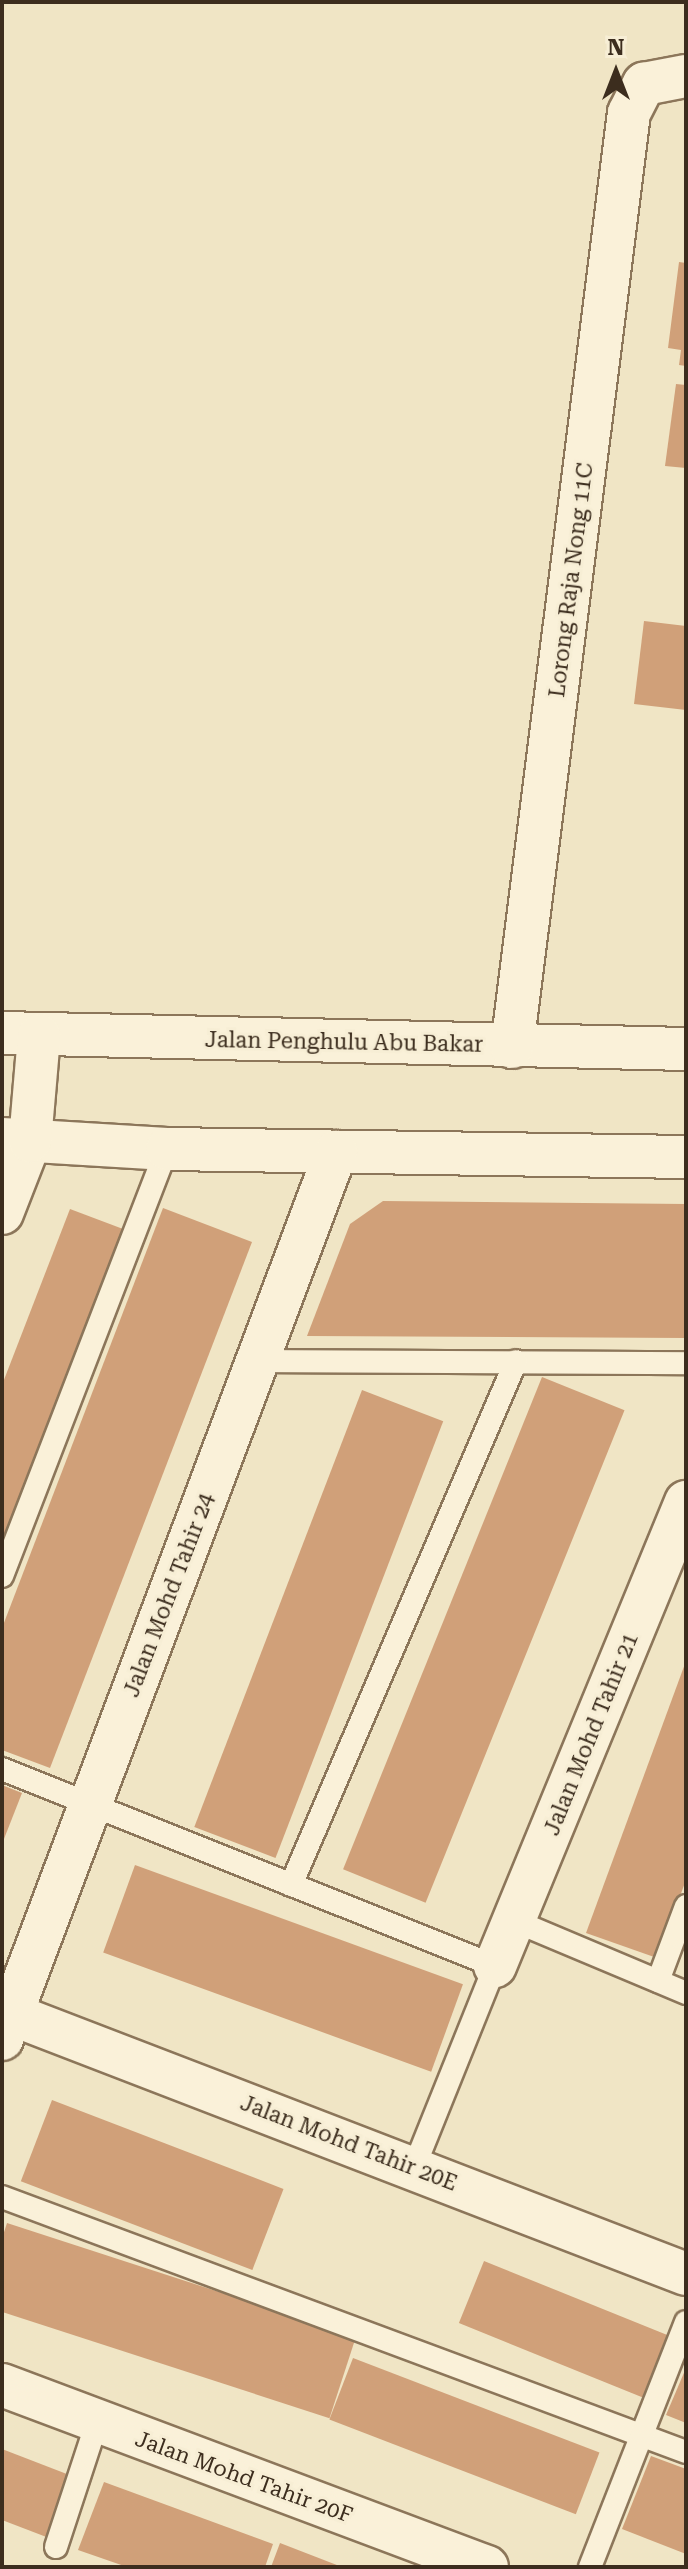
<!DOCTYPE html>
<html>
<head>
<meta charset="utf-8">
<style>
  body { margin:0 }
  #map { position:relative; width:688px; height:2569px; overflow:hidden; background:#f0e5c5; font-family:"Roboto Serif",serif }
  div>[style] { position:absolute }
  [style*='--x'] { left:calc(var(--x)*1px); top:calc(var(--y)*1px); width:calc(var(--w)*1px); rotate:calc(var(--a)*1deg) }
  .building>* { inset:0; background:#d0a079; transform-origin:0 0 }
  .roads { filter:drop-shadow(2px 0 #8c765a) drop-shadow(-2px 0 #8c765a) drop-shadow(0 2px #8c765a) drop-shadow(0 -2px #8c765a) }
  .service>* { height:22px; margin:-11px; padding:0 11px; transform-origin:11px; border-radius:11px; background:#faf1d9 }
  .minor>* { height:42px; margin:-21px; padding:0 21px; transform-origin:21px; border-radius:21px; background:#faf1d9 }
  span { translate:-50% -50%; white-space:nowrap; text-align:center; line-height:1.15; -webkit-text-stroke:6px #f7eed5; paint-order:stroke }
  .street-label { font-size:22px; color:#3c2d1e }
  .frame { position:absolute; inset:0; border:4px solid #3c2d1e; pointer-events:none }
  .north { position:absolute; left:576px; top:32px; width:80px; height:80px; -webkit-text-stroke:6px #f7eed5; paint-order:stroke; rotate:0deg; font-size:22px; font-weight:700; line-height:32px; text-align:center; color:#3c2d1e }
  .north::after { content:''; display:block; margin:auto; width:28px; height:36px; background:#3c2d1e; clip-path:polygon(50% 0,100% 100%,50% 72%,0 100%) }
</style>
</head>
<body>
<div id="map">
  <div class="building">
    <i style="clip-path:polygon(679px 262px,686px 263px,686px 366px,679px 365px,681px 350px,668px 348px)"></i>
    <i style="clip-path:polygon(676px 384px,686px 385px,686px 468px,665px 466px)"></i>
    <i style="clip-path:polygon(644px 621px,686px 626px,686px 710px,634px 704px)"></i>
    <i style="clip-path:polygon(383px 1201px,686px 1204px,686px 1338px,307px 1336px,350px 1224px)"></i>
    <i style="clip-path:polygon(163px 1208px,252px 1242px,50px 1768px,2px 1750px,2px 1628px)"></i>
    <i style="clip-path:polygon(70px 1209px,131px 1232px,2px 1567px,2px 1385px)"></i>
    <i style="left:542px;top:1377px;width:89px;height:531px;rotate:22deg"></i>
    <i style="left:362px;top:1390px;width:87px;height:468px;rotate:21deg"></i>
    <i style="clip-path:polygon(686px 1661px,686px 1880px,657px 1958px,586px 1933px)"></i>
    <i style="clip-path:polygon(2px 1785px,22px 1793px,2px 1844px)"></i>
    <i style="left:135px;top:1865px;width:349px;height:93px;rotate:20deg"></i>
    <i style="left:52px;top:2100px;width:248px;height:87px;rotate:21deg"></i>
    <i style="left:7px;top:2223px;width:367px;height:86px;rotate:18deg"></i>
    <i style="left:484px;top:2261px;width:201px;height:67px;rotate:22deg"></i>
    <i style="left:353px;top:2358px;width:264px;height:66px;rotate:21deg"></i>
    <i style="clip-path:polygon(686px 2368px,686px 2423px,666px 2415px)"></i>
    <i style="clip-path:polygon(2px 2449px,72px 2476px,49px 2538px,2px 2520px)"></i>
    <i style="clip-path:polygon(651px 2456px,686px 2469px,686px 2554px,622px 2529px)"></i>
    <i style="clip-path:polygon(104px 2482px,273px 2544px,265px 2567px,127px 2567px,78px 2550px)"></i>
    <i style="clip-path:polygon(280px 2543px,342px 2567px,271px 2567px)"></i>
  </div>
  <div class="roads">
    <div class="service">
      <i style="--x:258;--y:1361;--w:428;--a:0.3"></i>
      <i style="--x:2;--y:1576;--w:458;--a:-68.9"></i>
      <i style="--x:2;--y:1769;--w:531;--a:21.78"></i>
      <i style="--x:495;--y:1966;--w:218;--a:111.9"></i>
      <i style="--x:291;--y:1885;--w:570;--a:-66.76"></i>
      <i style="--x:515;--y:1921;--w:186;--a:22.8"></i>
      <i style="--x:658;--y:1981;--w:80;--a:-69.5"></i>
      <i style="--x:2;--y:2197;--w:730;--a:20.45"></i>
      <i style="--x:56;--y:2547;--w:132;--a:-71.8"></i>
      <i style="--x:590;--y:2567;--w:263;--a:-68.6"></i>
    </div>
    <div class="minor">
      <i style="--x:2;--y:1033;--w:684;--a:1.34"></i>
      <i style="--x:512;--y:1047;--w:941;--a:-82.86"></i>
      <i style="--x:629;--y:113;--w:33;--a:-63"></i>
      <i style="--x:644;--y:84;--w:43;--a:-10.8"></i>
      <i style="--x:2;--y:1139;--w:165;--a:3.5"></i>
      <i style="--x:167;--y:1149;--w:519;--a:0.88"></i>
      <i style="--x:2;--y:1213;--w:77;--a:-68.7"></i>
      <i style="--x:30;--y:1141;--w:106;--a:-85.1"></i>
      <i style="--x:495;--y:1966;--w:502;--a:-67.63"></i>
      <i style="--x:11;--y:2014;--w:723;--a:21.07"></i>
      <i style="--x:2;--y:2039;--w:948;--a:-69.37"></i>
      <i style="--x:2;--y:2385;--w:518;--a:20.57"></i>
    </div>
  </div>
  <div class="street-label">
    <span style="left:571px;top:580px;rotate:-83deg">Lorong Raja Nong 11C</span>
    <span style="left:344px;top:1042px;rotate:1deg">Jalan Penghulu Abu Bakar</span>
    <span style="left:169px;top:1595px;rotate:-69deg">Jalan Mohd Tahir 24</span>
    <span style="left:591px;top:1734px;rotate:-68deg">Jalan Mohd Tahir 21</span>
    <span style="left:349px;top:2143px;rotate:21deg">Jalan Mohd Tahir 20E</span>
    <span style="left:244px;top:2477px;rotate:20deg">Jalan Mohd Tahir 20F</span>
  </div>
  <div class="frame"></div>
  <div class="north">N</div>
</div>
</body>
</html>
